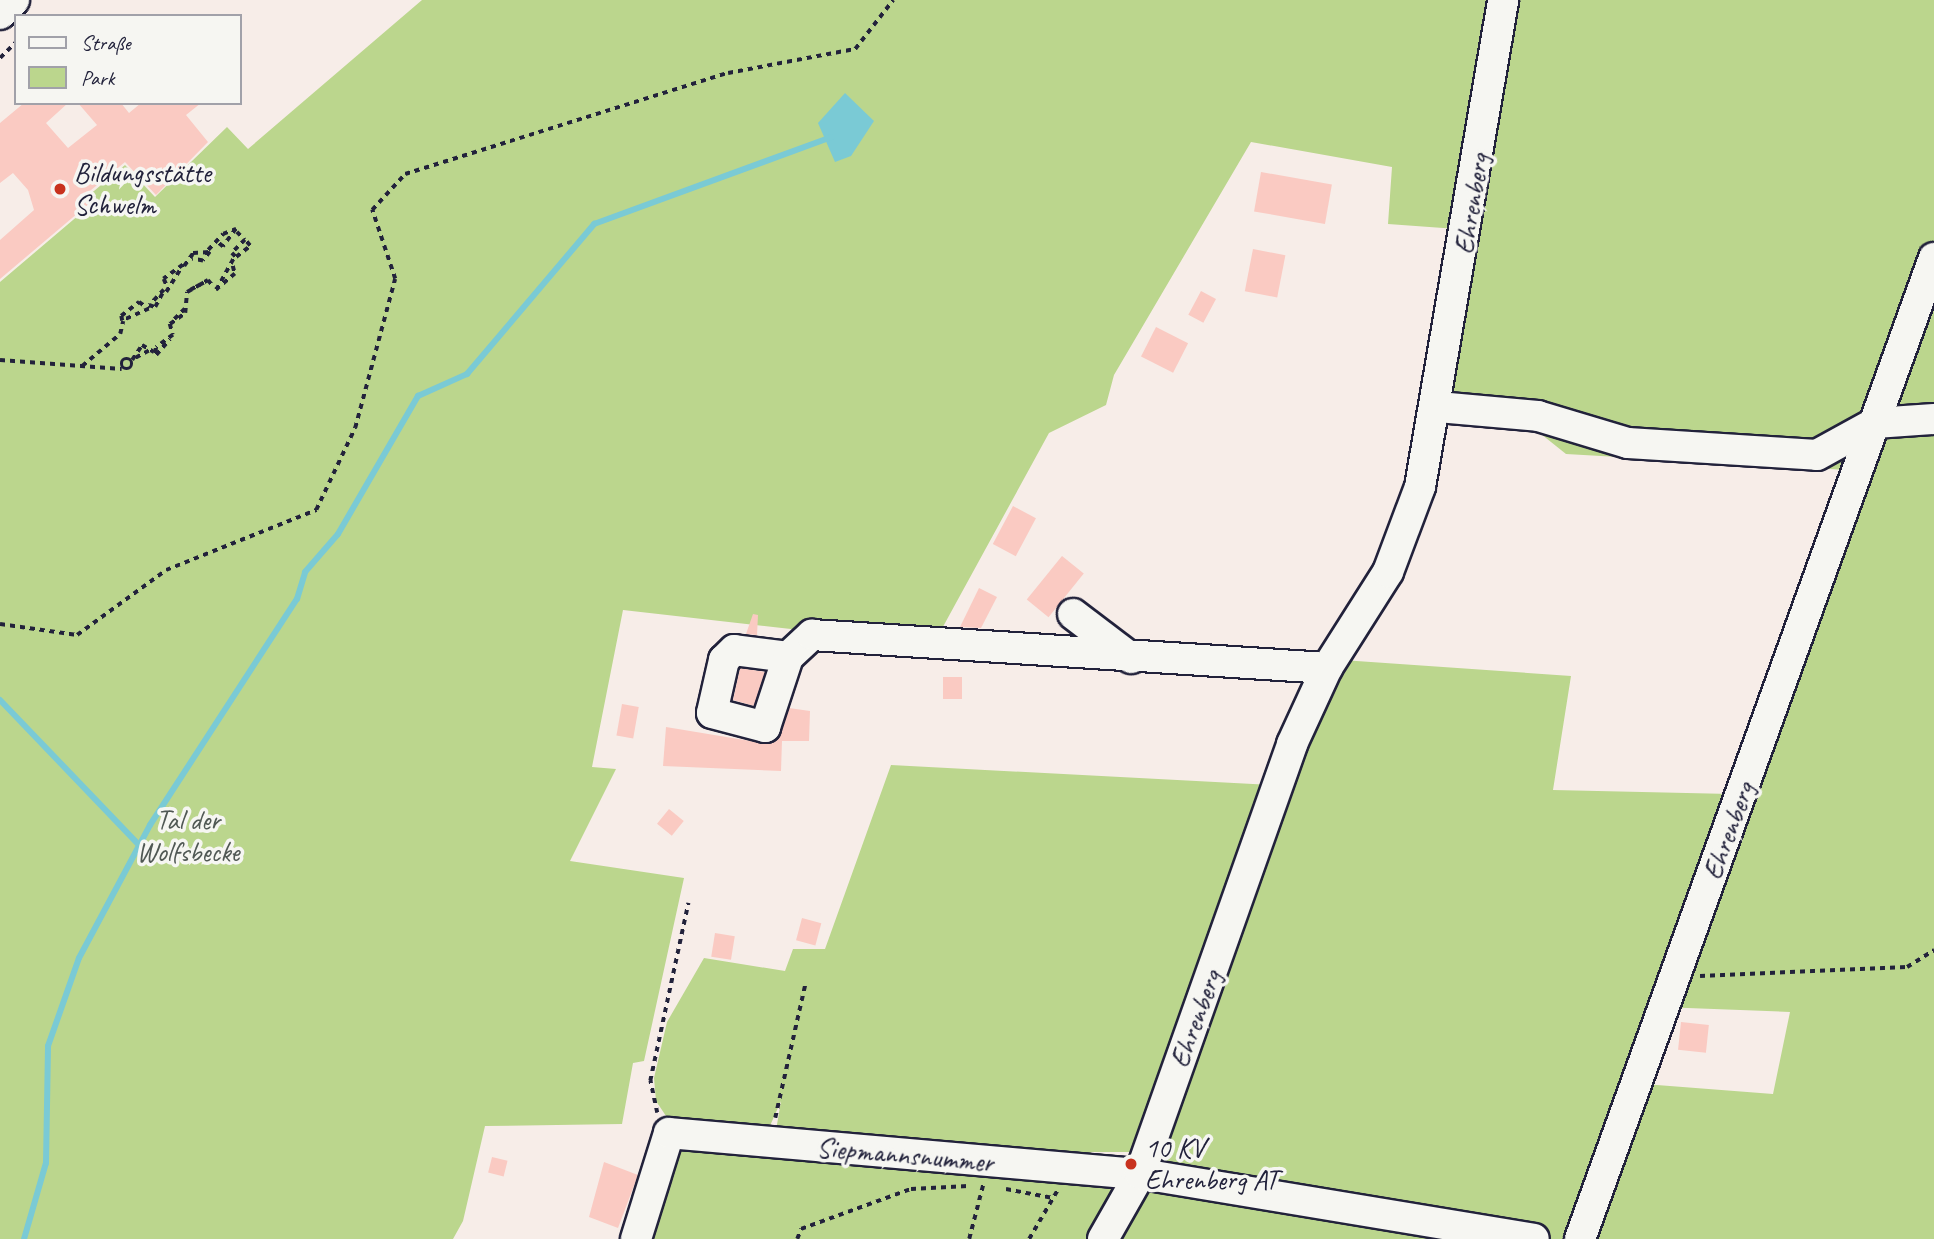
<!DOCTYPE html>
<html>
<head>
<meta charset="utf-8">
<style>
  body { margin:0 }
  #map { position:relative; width:1934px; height:1239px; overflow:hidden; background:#f7ede8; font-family:Caveat,sans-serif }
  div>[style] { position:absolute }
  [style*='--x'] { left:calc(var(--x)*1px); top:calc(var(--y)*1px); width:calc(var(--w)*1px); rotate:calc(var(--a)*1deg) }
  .green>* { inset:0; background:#bbd68d }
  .water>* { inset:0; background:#7acad5 }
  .stream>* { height:6px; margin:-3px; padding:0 3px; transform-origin:3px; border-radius:3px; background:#7acad5 }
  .building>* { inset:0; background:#facac2; transform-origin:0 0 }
  .path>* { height:3.5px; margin-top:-1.75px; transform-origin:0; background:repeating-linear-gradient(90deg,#22223b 0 5px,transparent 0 10px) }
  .path>.ring { margin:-1.75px; padding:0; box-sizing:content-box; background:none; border:3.5px solid #22223b; border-radius:50% }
  .roads { filter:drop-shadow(2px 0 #22223b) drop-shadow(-2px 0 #22223b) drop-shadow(0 2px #22223b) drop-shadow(0 -2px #22223b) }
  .minor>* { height:30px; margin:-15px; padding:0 15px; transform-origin:15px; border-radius:15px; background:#f6f6f2 }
  .dots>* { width:19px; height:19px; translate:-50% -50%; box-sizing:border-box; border:4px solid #f6f6f2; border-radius:50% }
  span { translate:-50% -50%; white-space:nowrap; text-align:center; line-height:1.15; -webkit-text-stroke:7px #f6f6f2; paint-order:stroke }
  .poi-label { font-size:28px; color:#22223b }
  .left { translate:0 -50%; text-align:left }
  .street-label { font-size:28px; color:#22223b }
  .park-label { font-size:28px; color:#505854 }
  .legend { position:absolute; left:14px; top:14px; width:228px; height:91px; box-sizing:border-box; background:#f6f6f2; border:2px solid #a1a1a9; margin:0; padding:9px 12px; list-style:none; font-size:21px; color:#22223b }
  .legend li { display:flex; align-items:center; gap:14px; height:35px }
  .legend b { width:35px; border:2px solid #a1a1a9 }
</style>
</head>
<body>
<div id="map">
  <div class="green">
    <i style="clip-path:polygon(evenodd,422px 0,1934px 0,1934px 1239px,1106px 1239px,1274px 801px,1342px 660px,1571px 676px,1553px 790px,1731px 794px,1847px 470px,1566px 454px,1531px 426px,1439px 415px,1457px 229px,1388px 224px,1392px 167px,1251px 142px,1114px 375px,1106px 405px,1049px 433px,933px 645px,623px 610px,592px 767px,616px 769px,570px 861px,684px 878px,644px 1061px,633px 1063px,622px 1124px,485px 1126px,463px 1221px,453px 1239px,0 1239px,0 282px,93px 203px,88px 196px,125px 165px,155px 197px,227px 127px,248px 149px,422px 0,1661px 1007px,1790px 1012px,1773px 1094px,1631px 1083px,1661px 1007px)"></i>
    <i style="clip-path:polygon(891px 765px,1272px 785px,1145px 1152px,1091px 1152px,1087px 1165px,1126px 1182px,1095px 1239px,645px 1239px,673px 1139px,773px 1148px,781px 1101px,765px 1137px,670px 1122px,656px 1101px,654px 1078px,667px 1022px,704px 958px,785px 971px,793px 949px,825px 949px)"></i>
  </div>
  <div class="water">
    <i style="clip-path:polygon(845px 93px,874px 121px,851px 156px,835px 162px,818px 123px)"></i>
  </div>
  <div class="stream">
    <i style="--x:0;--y:700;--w:201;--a:46.2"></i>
    <i style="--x:24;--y:1239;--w:79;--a:-73.9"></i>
    <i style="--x:46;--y:1163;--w:117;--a:-89"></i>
    <i style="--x:48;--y:1046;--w:93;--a:-70.6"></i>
    <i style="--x:79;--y:958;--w:151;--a:-61.9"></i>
    <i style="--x:150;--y:825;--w:270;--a:-57"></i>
    <i style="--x:297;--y:599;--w:28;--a:-73"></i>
    <i style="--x:305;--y:572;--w:50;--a:-49"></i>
    <i style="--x:338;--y:534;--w:160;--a:-59.9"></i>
    <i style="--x:418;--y:396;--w:54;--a:-24.2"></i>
    <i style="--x:467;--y:374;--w:197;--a:-49.7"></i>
    <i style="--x:594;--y:224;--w:253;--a:-20.1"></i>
  </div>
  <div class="building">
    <i style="clip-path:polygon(24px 103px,68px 103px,46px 123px,68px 148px,97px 125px,78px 103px,121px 103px,129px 113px,141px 103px,201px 103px,186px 115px,208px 142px,156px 195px,125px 162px,85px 195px,91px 202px,0 279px,0 240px,34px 210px,28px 190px,13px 173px,0 183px,0 123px)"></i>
    <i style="left:1261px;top:172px;width:72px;height:40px;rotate:10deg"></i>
    <i style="left:1253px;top:249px;width:33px;height:43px;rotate:11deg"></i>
    <i style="left:1201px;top:291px;width:17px;height:27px;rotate:28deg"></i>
    <i style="left:1156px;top:327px;width:36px;height:33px;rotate:27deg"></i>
    <i style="left:1013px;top:506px;width:26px;height:43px;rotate:28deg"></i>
    <i style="left:1062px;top:556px;width:28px;height:56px;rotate:39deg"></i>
    <i style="clip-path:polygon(979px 588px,997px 597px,981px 628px,960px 627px)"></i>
    <i style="clip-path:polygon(753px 614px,758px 615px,757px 635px,746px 634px)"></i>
    <i style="clip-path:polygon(740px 668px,765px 672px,754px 706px,733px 700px)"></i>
    <i style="left:943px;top:677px;width:19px;height:22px"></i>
    <i style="left:622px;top:704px;width:17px;height:32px;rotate:10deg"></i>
    <i style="clip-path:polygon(789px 708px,810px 711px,809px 741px,782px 741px,781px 771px,663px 766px,666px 727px,769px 744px,781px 733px)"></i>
    <i style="left:669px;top:809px;width:19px;height:19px;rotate:39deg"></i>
    <i style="left:802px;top:918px;width:20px;height:23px;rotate:15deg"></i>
    <i style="left:715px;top:933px;width:20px;height:24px;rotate:9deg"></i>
    <i style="left:1681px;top:1022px;width:28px;height:28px;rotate:6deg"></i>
    <i style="left:492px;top:1157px;width:16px;height:16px;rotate:14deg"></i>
    <i style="clip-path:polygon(604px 1162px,638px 1175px,618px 1228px,589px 1217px)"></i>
  </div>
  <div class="path">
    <i style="--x:0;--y:58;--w:23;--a:-45"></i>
    <i style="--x:237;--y:232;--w:11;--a:45"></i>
    <i style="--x:245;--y:240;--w:18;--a:135"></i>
    <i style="--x:232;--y:253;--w:6;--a:45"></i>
    <i style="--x:236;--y:257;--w:18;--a:-38"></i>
    <i style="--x:250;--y:246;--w:8;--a:-130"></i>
    <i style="--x:208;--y:250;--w:22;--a:-47"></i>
    <i style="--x:223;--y:234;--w:14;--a:-21"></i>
    <i style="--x:236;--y:229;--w:22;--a:126"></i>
    <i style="--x:223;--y:247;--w:8;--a:-140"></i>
    <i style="--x:184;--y:266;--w:16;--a:-55"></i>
    <i style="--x:193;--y:253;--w:17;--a:-3"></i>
    <i style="--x:210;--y:252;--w:11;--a:128"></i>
    <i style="--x:203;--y:261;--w:11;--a:-170"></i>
    <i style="--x:233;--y:266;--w:8;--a:76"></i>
    <i style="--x:235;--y:274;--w:25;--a:140"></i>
    <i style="--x:216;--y:290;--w:39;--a:-61"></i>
    <i style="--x:204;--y:283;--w:19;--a:152"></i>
    <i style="--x:187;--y:292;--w:24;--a:-30"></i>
    <i style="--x:208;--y:280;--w:8;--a:50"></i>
    <i style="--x:166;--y:292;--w:32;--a:-58"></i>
    <i style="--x:183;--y:265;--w:24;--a:144"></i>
    <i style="--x:164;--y:279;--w:8;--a:67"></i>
    <i style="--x:139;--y:302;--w:12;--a:35"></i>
    <i style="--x:149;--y:309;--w:30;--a:156"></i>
    <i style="--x:122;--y:321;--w:5;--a:-101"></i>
    <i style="--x:121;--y:316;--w:23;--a:-38"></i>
    <i style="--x:149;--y:305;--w:6;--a:18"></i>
    <i style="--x:155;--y:307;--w:19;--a:-62"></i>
    <i style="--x:164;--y:290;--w:21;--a:133"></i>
    <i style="--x:185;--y:309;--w:21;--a:135"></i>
    <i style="--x:170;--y:324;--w:19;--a:-36"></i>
    <i style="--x:185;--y:313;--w:21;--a:-85"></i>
    <i style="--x:170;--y:324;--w:11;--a:75"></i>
    <i style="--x:173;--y:335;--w:21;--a:143"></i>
    <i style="--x:156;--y:348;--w:7;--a:90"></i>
    <i style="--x:156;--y:355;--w:21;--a:-49"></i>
    <i style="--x:149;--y:351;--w:19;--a:152"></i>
    <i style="--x:132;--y:360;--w:18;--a:-56"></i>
    <i style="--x:142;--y:345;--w:14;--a:30"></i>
    <i class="ring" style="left:122px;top:359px;width:6.5px;height:6.5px"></i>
    <i style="--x:0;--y:360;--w:122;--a:4.2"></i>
    <i style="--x:82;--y:366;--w:50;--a:-40.1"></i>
    <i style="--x:120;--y:334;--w:13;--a:-77"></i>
    <i style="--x:0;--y:624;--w:78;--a:8.1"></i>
    <i style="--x:77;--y:635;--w:110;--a:-36.1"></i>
    <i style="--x:166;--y:570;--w:162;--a:-21.8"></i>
    <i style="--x:316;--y:510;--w:91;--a:-64.6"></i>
    <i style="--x:355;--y:428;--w:154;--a:-75"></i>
    <i style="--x:395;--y:279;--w:73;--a:-108.4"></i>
    <i style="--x:372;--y:210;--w:49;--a:-47.5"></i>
    <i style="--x:405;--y:174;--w:338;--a:-17.4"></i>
    <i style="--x:728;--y:73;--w:129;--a:-10.7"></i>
    <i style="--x:855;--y:49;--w:62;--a:-52.2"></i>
    <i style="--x:1700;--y:976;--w:207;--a:-2.5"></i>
    <i style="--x:1907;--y:967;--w:32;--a:-32"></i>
    <i style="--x:657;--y:1113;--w:33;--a:-102"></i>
    <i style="--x:650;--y:1081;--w:182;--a:-77.9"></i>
    <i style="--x:775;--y:1118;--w:136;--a:-77.3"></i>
    <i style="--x:1006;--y:1189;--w:48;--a:10.8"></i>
    <i style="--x:797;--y:1239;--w:11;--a:-68"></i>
    <i style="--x:801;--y:1229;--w:117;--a:-20"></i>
    <i style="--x:911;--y:1189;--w:57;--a:-3"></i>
    <i style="--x:969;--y:1239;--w:56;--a:-75.5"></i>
    <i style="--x:1029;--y:1239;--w:56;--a:-59.7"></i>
  </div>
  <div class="roads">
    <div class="minor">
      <i style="--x:0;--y:14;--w:20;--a:-45"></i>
      <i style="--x:1438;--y:407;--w:100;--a:5.1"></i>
      <i style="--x:1538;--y:416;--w:94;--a:16.7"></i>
      <i style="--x:1628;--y:443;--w:189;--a:3.6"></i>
      <i style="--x:1817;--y:455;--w:66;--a:-28.9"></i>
      <i style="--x:1875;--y:423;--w:59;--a:-3.9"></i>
      <i style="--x:1073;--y:614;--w:73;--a:37.2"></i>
      <i style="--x:788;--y:657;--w:54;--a:-172.6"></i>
      <i style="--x:734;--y:650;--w:14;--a:135"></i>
      <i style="--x:724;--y:660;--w:54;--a:102.8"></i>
      <i style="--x:712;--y:713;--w:55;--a:14.8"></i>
      <i style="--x:765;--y:727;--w:74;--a:-71.8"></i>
      <i style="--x:788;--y:657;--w:33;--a:-43"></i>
      <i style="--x:812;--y:635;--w:516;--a:3.67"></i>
      <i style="--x:636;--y:1239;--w:111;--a:-72.7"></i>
      <i style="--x:669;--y:1133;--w:475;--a:5"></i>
      <i style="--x:1142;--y:1174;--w:397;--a:9.4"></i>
      <i style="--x:1103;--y:1239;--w:75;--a:-60.4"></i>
      <i style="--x:1140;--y:1174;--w:456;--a:-70.5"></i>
      <i style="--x:1292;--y:744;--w:84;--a:-65.3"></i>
      <i style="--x:1327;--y:668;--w:114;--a:-57.6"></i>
      <i style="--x:1388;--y:572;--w:91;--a:-69.4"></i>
      <i style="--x:1420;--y:487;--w:494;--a:-80.3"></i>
      <i style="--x:1580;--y:1239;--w:1043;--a:-70.16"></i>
    </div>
  </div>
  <div class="dots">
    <i style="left:60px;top:189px;background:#c8321e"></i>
    <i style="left:1131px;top:1164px;background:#c8321e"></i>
  </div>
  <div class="poi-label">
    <span class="left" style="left:74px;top:189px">Bildungsstätte<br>Schwelm</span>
    <span class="left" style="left:1145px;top:1164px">10 KV<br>Ehrenberg AT</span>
  </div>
  <div class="street-label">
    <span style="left:1472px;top:204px;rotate:-81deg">Ehrenberg</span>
    <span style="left:1729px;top:831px;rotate:-70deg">Ehrenberg</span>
    <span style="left:1196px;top:1019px;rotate:-70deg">Ehrenberg</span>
    <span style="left:905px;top:1155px;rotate:5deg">Siepmannsnummer</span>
  </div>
  <div class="park-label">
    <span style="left:188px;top:836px">Tal der<br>Wolfsbecke</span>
  </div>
  <ul class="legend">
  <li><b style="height:9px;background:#f6f6f2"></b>Straße</li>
  <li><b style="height:19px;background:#bbd68d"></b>Park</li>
  </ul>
</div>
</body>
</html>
